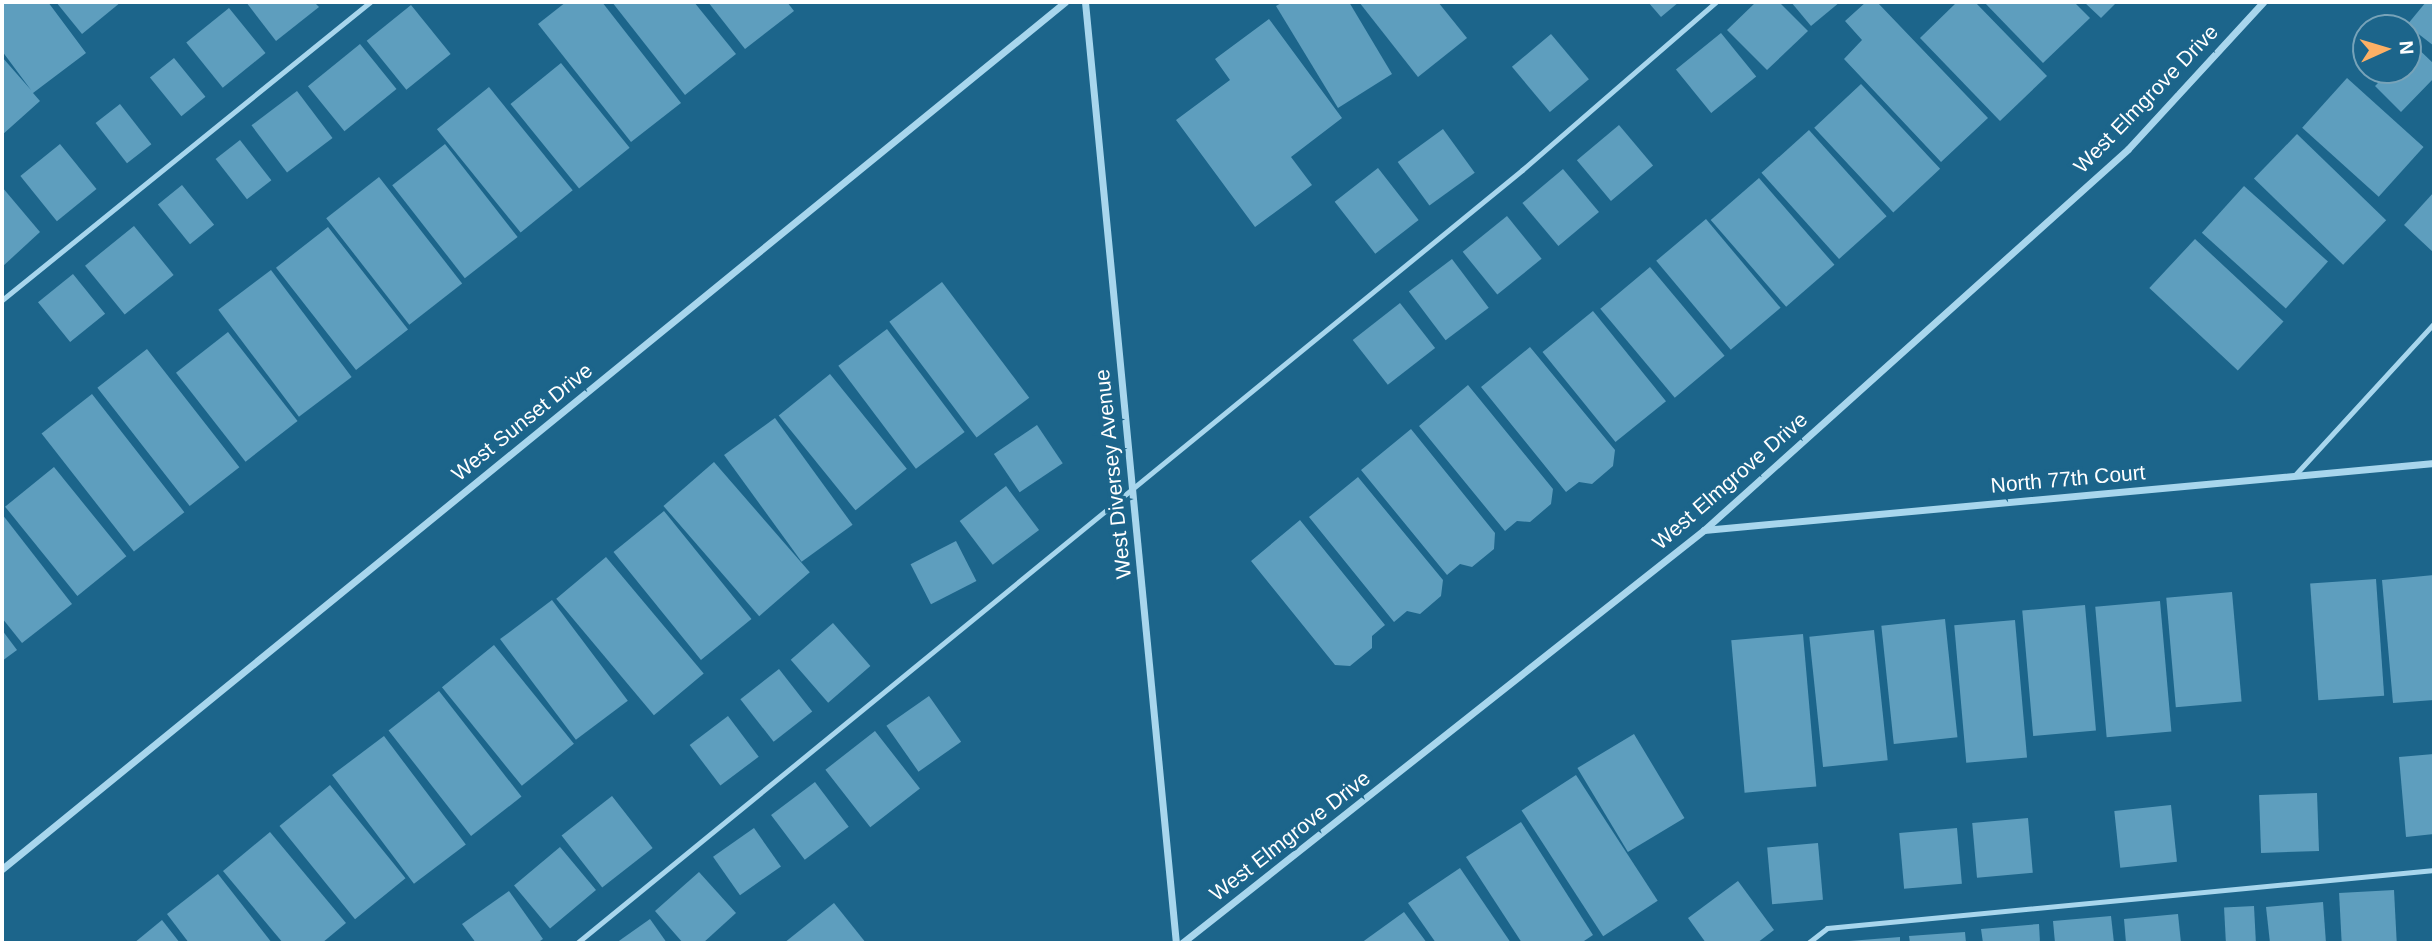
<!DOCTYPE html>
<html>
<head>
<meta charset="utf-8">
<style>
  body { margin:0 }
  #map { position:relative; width:2436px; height:945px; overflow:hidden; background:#1c658b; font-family:Arial,sans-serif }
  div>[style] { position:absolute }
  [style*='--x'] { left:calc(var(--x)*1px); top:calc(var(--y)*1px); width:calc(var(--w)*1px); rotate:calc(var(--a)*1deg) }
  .building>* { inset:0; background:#5e9ebe; transform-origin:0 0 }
  .lane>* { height:5px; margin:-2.5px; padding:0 2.5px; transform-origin:2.5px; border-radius:2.5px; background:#a8d6ed }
  .street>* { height:7px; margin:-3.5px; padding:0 3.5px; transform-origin:3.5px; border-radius:3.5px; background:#a8d6ed }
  span { translate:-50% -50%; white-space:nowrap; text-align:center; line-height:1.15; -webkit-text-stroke:7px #1c658b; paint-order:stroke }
  .street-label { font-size:21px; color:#fff }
  .frame { position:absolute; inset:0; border:4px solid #fff; pointer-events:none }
  .north { position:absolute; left:2352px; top:14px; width:70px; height:70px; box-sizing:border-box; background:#1c658b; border:2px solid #77a3b9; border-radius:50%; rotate:86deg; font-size:19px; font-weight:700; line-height:28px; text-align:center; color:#fff }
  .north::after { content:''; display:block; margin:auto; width:24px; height:32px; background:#fdb065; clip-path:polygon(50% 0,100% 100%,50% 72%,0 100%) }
</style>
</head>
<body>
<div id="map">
  <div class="building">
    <i style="clip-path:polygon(2px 2px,48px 2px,86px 53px,33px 93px,40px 101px,2px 135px,2px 57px,31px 90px,2px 51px)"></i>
    <i style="clip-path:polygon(56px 2px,121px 2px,82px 34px)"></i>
    <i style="clip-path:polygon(246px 2px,314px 2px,319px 7px,276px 41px)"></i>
    <i style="clip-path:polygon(566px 2px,602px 2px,681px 103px,631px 142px,538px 24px)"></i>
    <i style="clip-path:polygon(612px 2px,694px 2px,736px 54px,685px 95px)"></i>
    <i style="clip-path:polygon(708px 2px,787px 2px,794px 11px,745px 49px)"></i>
    <i style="clip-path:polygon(1283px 2px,1349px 2px,1392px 74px,1338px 108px,1276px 6px)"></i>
    <i style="clip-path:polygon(1359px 2px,1438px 2px,1467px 38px,1418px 77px)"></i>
    <i style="clip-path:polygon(1648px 2px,1679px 2px,1661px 17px)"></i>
    <i style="clip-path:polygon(1756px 2px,1779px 2px,1808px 31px,1767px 70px,1727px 30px)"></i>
    <i style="clip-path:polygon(1791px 2px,1840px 2px,1811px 26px)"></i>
    <i style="clip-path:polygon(1866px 2px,1877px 2px,1988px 118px,1941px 162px,1844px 59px,1862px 40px,1845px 21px)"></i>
    <i style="clip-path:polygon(1957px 2px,1975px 2px,2047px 76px,2000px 121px,1920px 38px)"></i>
    <i style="clip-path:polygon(1984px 2px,2074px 2px,2090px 18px,2043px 63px)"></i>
    <i style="clip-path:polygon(2084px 2px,2117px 2px,2101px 18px)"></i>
    <i style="clip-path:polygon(2426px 2px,2434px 2px,2434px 46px,2407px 25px)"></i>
    <i style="left:411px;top:5px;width:63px;height:57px;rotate:51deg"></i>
    <i style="left:229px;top:8px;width:58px;height:55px;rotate:51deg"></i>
    <i style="clip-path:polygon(1269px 19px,1342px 118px,1291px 157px,1312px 185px,1255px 227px,1176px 120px,1230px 80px,1215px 59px)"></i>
    <i style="left:1721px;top:33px;width:56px;height:58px;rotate:51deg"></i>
    <i style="left:1551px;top:34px;width:59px;height:51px;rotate:50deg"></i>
    <i style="clip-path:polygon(2408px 39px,2434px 64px,2434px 78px,2401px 112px,2375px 86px,2378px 83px,2361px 66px,2366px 61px,2366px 70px,2408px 70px)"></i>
    <i style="left:360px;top:44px;width:58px;height:67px;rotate:51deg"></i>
    <i style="left:174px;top:58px;width:50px;height:31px;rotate:51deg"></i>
    <i style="left:561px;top:63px;width:109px;height:65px;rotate:51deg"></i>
    <i style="left:2347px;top:78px;width:103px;height:67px;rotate:42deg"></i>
    <i style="left:1861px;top:84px;width:116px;height:64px;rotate:47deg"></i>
    <i style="left:489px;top:87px;width:133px;height:67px;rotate:51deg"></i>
    <i style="left:297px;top:91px;width:59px;height:57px;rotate:53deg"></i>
    <i style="left:120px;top:104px;width:51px;height:31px;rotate:52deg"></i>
    <i style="left:1619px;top:125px;width:53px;height:55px;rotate:50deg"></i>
    <i style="left:1443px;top:129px;width:54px;height:56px;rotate:54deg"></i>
    <i style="left:1809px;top:130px;width:116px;height:64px;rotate:48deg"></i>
    <i style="left:2297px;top:134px;width:124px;height:62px;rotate:44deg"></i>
    <i style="left:240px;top:140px;width:51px;height:31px;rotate:52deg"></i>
    <i style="left:60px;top:144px;width:58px;height:51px;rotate:51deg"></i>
    <i style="left:445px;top:144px;width:118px;height:67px;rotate:52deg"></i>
    <i style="left:1378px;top:168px;width:66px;height:55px;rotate:52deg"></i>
    <i style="left:1563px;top:169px;width:56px;height:53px;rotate:50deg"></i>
    <i style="left:379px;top:177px;width:135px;height:67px;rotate:52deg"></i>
    <i style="left:1759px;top:178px;width:115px;height:64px;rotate:49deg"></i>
    <i style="left:182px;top:185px;width:51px;height:31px;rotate:51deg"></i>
    <i style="left:2244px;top:186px;width:113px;height:63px;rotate:42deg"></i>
    <i style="clip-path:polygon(2px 187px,40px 232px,2px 267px)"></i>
    <i style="clip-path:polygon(2434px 192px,2434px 253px,2404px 225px)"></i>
    <i style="left:1507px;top:216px;width:55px;height:57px;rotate:51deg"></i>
    <i style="left:1706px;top:219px;width:116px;height:65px;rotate:50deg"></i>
    <i style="left:134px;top:226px;width:63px;height:63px;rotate:51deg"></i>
    <i style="left:328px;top:227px;width:130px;height:66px;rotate:52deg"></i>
    <i style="left:2195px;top:239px;width:121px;height:67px;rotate:43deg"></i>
    <i style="left:1452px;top:259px;width:61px;height:54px;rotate:53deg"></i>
    <i style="left:1650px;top:267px;width:116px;height:65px;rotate:50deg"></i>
    <i style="left:271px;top:270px;width:134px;height:66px;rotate:53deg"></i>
    <i style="left:73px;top:274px;width:51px;height:45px;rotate:51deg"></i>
    <i style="left:942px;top:282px;width:145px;height:66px;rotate:53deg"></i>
    <i style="left:1400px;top:303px;width:57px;height:60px;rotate:52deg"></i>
    <i style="left:1593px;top:311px;width:116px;height:65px;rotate:51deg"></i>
    <i style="left:887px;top:329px;width:129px;height:61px;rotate:53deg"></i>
    <i style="left:228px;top:332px;width:113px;height:66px;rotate:52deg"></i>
    <i style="clip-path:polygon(1530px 347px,1615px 450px,1613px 466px,1592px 484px,1579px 482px,1566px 492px,1481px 387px)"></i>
    <i style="left:147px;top:349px;width:150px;height:63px;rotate:52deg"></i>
    <i style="left:830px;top:374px;width:122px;height:66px;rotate:51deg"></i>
    <i style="clip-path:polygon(1468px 385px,1553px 489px,1551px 504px,1530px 522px,1517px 521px,1505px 531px,1419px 426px)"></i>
    <i style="left:92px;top:394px;width:150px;height:64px;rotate:52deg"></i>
    <i style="left:775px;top:418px;width:132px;height:63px;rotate:54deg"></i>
    <i style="left:1037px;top:425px;width:46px;height:52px;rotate:56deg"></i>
    <i style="clip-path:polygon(1411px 429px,1495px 533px,1494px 549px,1472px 567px,1460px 564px,1447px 575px,1361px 470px)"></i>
    <i style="left:714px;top:462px;width:146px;height:67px;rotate:49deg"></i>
    <i style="left:54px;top:467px;width:115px;height:63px;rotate:51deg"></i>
    <i style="clip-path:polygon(1358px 477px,1443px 580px,1441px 596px,1420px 614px,1407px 611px,1394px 622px,1309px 517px)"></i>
    <i style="left:1006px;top:486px;width:55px;height:58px;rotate:53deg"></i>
    <i style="left:664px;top:511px;width:139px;height:65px;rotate:51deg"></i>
    <i style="clip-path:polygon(2px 514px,72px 604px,22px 643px,2px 618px)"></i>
    <i style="clip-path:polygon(1300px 520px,1385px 625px,1372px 636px,1372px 648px,1350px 666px,1335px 665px,1251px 561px)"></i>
    <i style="left:956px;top:541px;width:45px;height:51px;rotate:63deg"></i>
    <i style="left:606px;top:557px;width:152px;height:65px;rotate:50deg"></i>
    <i style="clip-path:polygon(2434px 575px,2434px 700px,2393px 703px,2382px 580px)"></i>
    <i style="left:2376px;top:579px;width:117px;height:66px;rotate:86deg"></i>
    <i style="left:2232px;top:592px;width:110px;height:66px;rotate:85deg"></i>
    <i style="left:552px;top:600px;width:126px;height:65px;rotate:53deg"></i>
    <i style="left:2160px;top:601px;width:131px;height:65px;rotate:85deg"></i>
    <i style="left:2085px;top:605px;width:126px;height:63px;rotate:85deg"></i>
    <i style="left:1945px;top:619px;width:119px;height:64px;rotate:84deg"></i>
    <i style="left:2015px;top:620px;width:138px;height:61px;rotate:85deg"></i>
    <i style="left:833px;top:623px;width:57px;height:56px;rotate:49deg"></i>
    <i style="clip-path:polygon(2px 630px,17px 650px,2px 661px)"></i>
    <i style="left:1874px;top:630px;width:131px;height:65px;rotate:84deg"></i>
    <i style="left:1803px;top:634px;width:153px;height:72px;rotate:85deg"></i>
    <i style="left:494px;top:645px;width:127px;height:67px;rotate:51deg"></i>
    <i style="left:779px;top:669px;width:54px;height:49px;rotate:52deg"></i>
    <i style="left:439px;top:691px;width:134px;height:64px;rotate:52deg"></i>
    <i style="left:929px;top:696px;width:56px;height:52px;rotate:55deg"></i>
    <i style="left:728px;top:716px;width:51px;height:48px;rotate:53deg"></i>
    <i style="left:875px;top:731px;width:73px;height:63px;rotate:52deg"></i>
    <i style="left:1634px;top:734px;width:98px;height:66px;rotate:59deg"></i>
    <i style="left:384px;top:736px;width:136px;height:65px;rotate:53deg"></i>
    <i style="clip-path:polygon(2434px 754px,2434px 834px,2406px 837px,2399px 757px)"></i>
    <i style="left:1576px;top:775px;width:150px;height:65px;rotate:57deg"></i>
    <i style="left:815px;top:782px;width:56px;height:55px;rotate:53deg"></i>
    <i style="left:330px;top:785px;width:120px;height:65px;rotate:51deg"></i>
    <i style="left:2317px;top:793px;width:58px;height:58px;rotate:88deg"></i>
    <i style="left:612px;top:796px;width:66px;height:64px;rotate:52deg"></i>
    <i style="left:2171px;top:805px;width:57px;height:57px;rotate:84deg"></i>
    <i style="left:2028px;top:818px;width:55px;height:56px;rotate:85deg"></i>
    <i style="clip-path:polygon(1521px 822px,1593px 935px,1581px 943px,1522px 943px,1466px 857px)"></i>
    <i style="left:754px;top:828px;width:47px;height:50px;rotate:55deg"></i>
    <i style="left:1957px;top:828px;width:56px;height:58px;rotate:85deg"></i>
    <i style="clip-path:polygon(270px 832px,346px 923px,322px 943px,283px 943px,223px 871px)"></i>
    <i style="left:1818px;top:843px;width:57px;height:51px;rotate:85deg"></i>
    <i style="left:560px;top:847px;width:56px;height:60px;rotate:50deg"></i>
    <i style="clip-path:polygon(1460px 868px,1511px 943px,1436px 943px,1408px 903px)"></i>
    <i style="clip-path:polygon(699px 872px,736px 913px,703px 943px,683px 943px,655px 911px)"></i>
    <i style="clip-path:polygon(218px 874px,272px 943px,189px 943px,167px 914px)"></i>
    <i style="clip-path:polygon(1738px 881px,1774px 930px,1757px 943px,1706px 943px,1688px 918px)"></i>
    <i style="left:2394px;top:890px;width:51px;height:55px;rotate:87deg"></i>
    <i style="clip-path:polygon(509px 891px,543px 939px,537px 943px,476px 943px,462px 924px)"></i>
    <i style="clip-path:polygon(2323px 902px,2326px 943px,2270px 943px,2266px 907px)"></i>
    <i style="clip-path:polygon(834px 903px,866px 943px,784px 943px)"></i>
    <i style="left:2254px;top:906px;width:37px;height:30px;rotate:87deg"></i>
    <i style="clip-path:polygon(1404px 912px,1427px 943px,1361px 943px)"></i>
    <i style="clip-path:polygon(2178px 914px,2181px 943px,2126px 943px,2124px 919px)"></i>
    <i style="clip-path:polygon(2111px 916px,2114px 943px,2055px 943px,2053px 921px)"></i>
    <i style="clip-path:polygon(650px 919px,667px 943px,616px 943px)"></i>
    <i style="clip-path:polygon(162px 920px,180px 943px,134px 943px)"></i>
    <i style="clip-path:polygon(2039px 924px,2040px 943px,1983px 943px,1981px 929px)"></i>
    <i style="clip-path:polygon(1965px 932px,1966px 943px,1910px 943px,1909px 936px)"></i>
    <i style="clip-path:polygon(1900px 937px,1900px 943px,1849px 943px,1849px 941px)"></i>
  </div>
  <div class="lane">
    <i style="--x:2;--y:300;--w:474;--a:-39"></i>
    <i style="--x:2294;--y:476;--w:207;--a:-47.5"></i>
    <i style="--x:577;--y:943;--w:1221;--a:-39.28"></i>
    <i style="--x:1522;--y:170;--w:257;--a:-40.9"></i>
    <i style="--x:1808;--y:943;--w:24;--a:-38"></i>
    <i style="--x:1827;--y:928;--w:610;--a:-5.46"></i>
  </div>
  <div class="street">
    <i style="--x:1085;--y:2;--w:945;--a:84.48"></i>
    <i style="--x:1704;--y:530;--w:733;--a:-5.24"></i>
    <i style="--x:2;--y:869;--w:1372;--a:-39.2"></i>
    <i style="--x:1182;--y:943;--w:666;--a:-38.35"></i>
    <i style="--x:1704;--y:530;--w:570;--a:-41.94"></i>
    <i style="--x:2128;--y:149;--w:200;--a:-47.4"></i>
  </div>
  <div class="street-label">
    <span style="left:2146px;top:99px;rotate:-46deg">West Elmgrove Drive</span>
    <span style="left:522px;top:422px;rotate:-39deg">West Sunset Drive</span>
    <span style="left:1113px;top:474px;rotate:-96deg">West Diversey Avenue</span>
    <span style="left:2068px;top:479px;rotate:-5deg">North 77th Court</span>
    <span style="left:1730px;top:481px;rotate:-41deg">West Elmgrove Drive</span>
    <span style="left:1290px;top:836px;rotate:-38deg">West Elmgrove Drive</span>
  </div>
  <div class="frame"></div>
  <div class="north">N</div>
</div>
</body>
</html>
